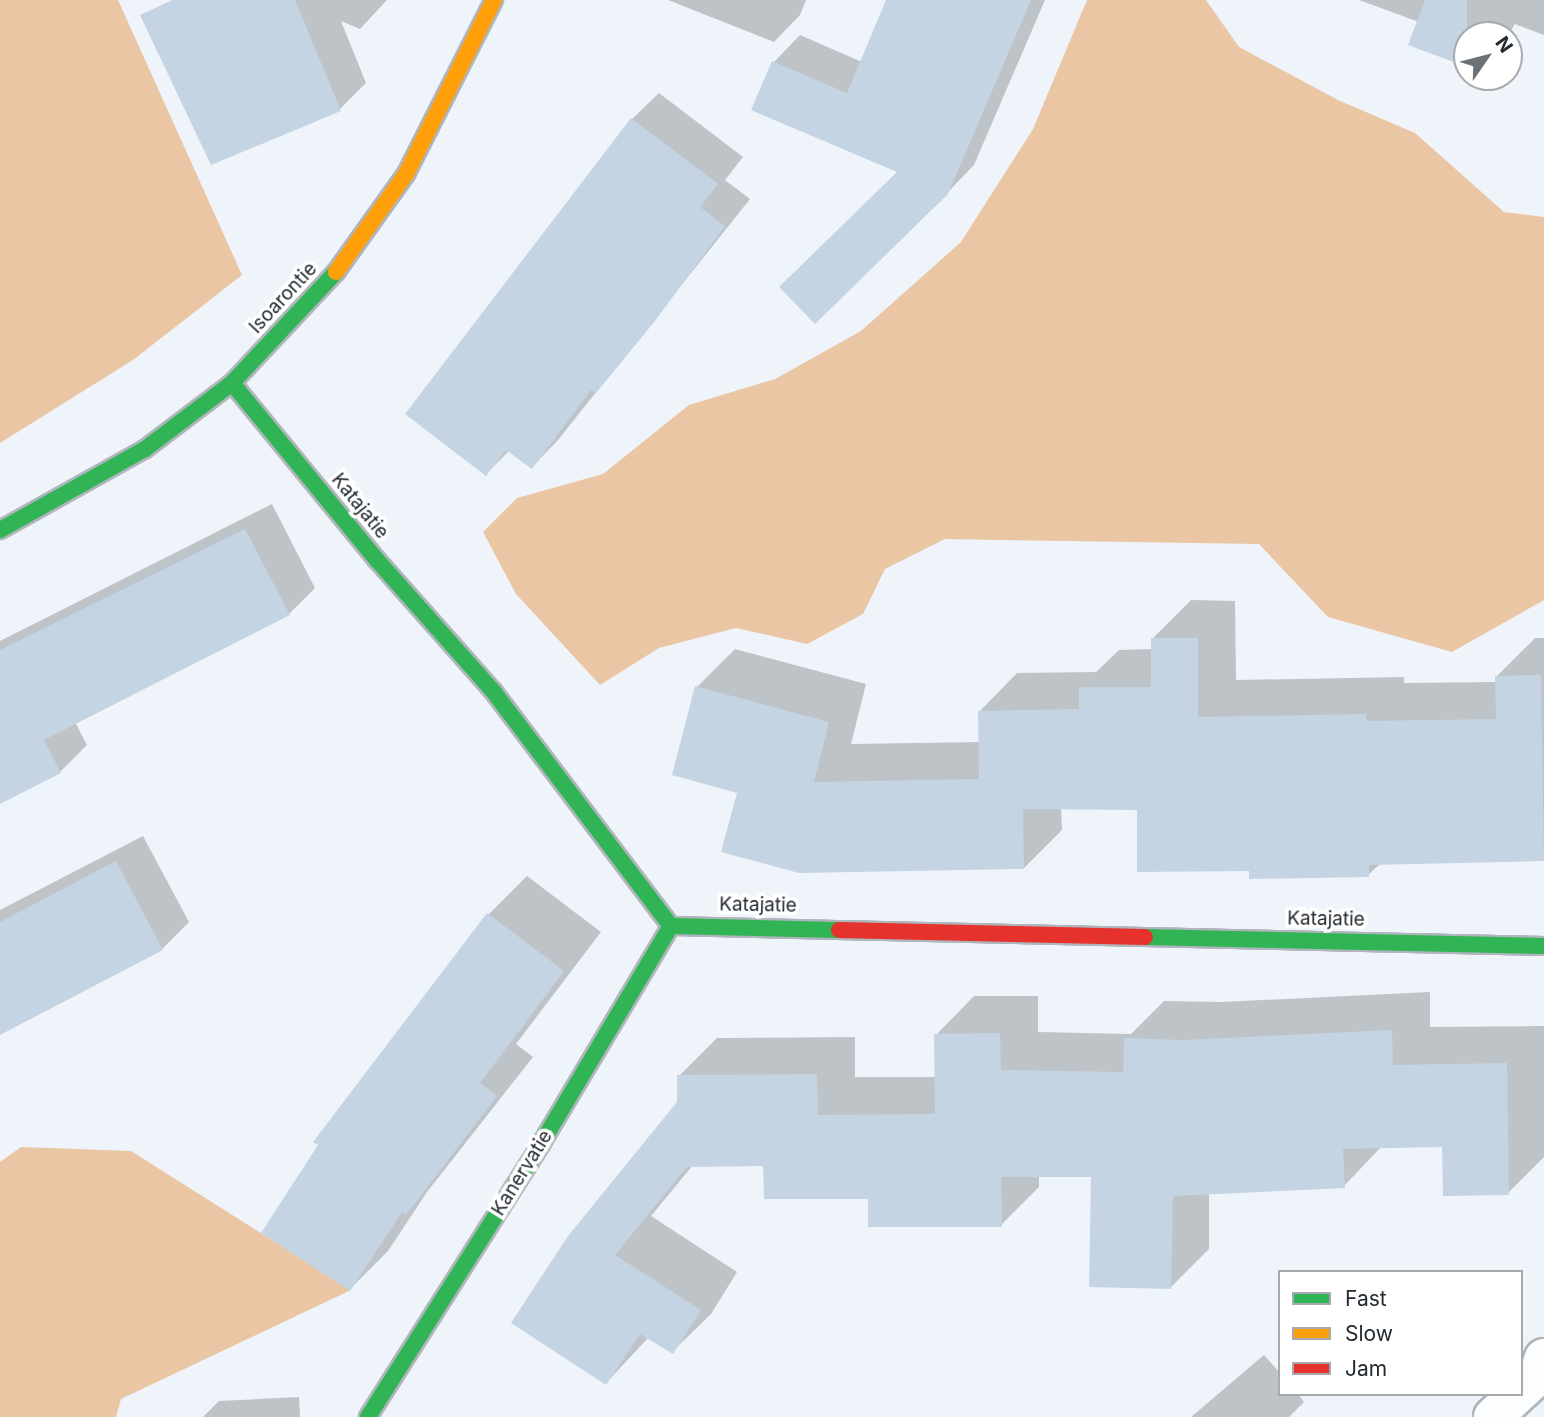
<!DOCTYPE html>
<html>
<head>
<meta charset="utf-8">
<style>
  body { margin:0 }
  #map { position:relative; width:1544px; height:1417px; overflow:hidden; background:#eef4fa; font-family:Inter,sans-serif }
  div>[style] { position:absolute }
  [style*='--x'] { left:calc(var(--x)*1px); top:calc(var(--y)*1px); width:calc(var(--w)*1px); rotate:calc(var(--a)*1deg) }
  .forest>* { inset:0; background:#eac6a4 }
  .shadow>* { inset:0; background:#0003 }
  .building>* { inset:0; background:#c4d4e3 }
  .roads { filter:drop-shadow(2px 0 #afb5bb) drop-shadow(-2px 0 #afb5bb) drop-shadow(0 2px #afb5bb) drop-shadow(0 -2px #afb5bb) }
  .street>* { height:38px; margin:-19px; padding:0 19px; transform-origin:19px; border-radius:19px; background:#fcfdfe }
  .fast>* { height:16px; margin:-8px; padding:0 8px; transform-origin:8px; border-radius:8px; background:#30b455 }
  .slow>* { height:16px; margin:-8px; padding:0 8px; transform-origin:8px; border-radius:8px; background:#ff9f0a }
  .jam>* { height:16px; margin:-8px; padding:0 8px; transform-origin:8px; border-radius:8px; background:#e5322d }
  span { translate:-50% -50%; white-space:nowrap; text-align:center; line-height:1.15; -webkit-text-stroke:7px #fff; paint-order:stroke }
  .street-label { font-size:19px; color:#232a30 }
  .legend { position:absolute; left:1278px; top:1270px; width:245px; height:126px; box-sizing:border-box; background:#fff; border:2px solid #a7aaac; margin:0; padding:9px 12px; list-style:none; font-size:21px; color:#232a30 }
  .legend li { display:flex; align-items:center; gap:14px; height:35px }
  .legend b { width:35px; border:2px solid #a7aaac }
  .north { position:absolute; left:1453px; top:21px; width:70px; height:70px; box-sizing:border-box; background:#fff; border:2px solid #a7aaac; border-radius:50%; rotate:55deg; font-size:19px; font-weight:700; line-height:28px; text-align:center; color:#232a30 }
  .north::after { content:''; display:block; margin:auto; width:24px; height:32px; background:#6a7177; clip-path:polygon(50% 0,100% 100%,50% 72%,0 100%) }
</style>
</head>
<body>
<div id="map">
  <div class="forest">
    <i style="clip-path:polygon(0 0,118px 0,242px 275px,133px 360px,0 443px)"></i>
    <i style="clip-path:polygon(1087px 0,1206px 0,1239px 47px,1338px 100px,1415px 133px,1504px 212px,1544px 217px,1544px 600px,1452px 652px,1328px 617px,1259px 544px,945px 539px,885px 569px,863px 614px,807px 644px,736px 628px,659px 648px,600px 685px,516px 594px,483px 532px,517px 498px,603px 474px,689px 405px,775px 379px,861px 331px,961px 242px,1033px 129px)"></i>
    <i style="clip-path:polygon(21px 1147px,131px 1151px,351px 1290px,121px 1399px,116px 1417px,0 1417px,0 1162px)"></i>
  </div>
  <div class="shadow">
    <i style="clip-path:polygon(277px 0,387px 0,360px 29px,341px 21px,366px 83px,340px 109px)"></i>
    <i style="clip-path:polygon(668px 0,806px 0,800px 15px,774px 42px)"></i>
    <i style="clip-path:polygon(888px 0,1045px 0,974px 165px,947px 193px,899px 172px,774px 62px,800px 35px,862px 62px)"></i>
    <i style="clip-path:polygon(1359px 0,1544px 0,1544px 35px,1515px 24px,1508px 35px,1467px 35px,1467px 65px,1419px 22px)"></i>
    <i style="clip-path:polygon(659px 93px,743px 157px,725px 180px,750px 199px,558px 440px,532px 467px,510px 450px,486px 474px,632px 119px)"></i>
    <i style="clip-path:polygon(272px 504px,315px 588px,289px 614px,75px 722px,87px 745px,60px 772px,0 768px,0 641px)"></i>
    <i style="clip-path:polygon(1191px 600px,1235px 601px,1236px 680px,1404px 677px,1404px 683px,1497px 682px,1497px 676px,1535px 638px,1544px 638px,1544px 859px,1381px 863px,1368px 875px,1250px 869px,1139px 808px,1061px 808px,1062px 830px,1024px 868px,739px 792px,697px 687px,735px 649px,866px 684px,851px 744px,980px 742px,979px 712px,1017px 673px,1096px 672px,1119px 650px,1153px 649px,1153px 638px)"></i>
    <i style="clip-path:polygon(143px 836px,189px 922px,162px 949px,0 1033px,0 910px)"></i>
    <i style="clip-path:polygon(527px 876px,601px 932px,516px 1044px,533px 1057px,427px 1192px,388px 1251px,350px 1289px,321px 1145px,316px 1142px,489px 914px)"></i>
    <i style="clip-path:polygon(1430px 992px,1430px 1027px,1544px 1026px,1544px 1157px,1508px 1193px,1444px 1145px,1382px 1146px,1344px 1186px,1209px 1192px,1209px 1249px,1171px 1287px,1093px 1176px,1039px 1176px,1039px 1187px,1001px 1225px,870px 1197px,765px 1164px,693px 1165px,651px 1216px,737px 1272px,711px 1314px,672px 1352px,649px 1337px,606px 1383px,514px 1322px,679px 1102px,679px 1076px,717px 1038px,855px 1037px,855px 1077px,937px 1077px,936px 1035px,974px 996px,1038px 996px,1038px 1032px,1131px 1034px,1164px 1001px,1222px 1002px)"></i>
    <i style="clip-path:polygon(1264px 1355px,1280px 1373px,1280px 1394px,1298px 1394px,1304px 1402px,1289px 1417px,1191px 1417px)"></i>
    <i style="clip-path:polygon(299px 1397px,300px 1417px,203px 1417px,219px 1401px)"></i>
  </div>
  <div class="building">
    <i style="clip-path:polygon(172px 0,295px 0,341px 111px,211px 165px,140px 15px)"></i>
    <i style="clip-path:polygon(886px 0,1031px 0,948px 194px,815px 324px,779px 287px,897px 172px,751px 110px,772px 61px,847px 93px)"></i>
    <i style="clip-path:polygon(1425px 0,1467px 0,1467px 67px,1408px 45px)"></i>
    <i style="clip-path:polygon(631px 118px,718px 184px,700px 207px,725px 226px,655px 321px,596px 393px,591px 390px,532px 469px,506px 450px,486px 476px,405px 414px)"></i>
    <i style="clip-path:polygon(245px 529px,290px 615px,44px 740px,61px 773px,0 804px,0 650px)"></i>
    <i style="clip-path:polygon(1151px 638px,1198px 638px,1198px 717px,1366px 714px,1366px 721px,1496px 719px,1495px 676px,1541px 675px,1544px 861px,1369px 865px,1369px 877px,1249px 879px,1249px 871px,1137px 872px,1137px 810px,1023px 809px,1024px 869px,799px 873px,721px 852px,737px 793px,672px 775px,695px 686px,829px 722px,814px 782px,979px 779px,978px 711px,1079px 709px,1079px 687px,1151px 687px)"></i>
    <i style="clip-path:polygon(116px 861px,163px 950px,0 1035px,0 922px)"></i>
    <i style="clip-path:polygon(487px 913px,564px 971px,480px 1083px,497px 1096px,406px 1215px,402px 1212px,350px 1291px,261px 1233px,318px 1145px,313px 1142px)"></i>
    <i style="clip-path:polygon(1392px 1030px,1393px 1065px,1507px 1063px,1509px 1195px,1443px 1196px,1442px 1147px,1343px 1149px,1345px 1188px,1173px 1196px,1171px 1289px,1089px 1287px,1091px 1177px,1001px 1177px,1002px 1227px,868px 1227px,868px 1199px,764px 1199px,763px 1166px,687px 1167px,615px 1255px,701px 1310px,673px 1354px,640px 1334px,606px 1385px,511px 1323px,568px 1236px,677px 1102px,677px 1075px,817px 1074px,818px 1115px,935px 1114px,934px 1034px,1000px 1033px,1001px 1070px,1123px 1072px,1124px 1038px,1183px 1040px)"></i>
  </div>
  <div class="roads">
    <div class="street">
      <i style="--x:1521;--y:1391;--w:23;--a:-43"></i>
      <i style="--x:1538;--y:1375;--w:18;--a:-71"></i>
      <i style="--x:1493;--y:1417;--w:34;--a:-43"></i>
    </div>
    <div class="fast">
      <i style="--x:232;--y:383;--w:229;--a:50.7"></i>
      <i style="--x:377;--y:560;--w:175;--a:48.5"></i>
      <i style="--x:493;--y:691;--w:295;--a:52.9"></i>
      <i style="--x:671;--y:926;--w:168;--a:1.4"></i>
      <i style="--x:0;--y:530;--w:166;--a:-29.2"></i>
      <i style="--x:145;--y:449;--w:109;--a:-37.2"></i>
      <i style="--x:232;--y:383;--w:152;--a:-46.9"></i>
      <i style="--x:1145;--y:937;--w:399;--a:1.3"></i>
      <i style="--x:368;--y:1417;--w:323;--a:-57.6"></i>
      <i style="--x:541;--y:1144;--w:254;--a:-59.2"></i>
    </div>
    <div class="slow">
      <i style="--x:336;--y:272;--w:120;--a:-54.5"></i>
      <i style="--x:406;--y:174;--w:195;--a:-63.2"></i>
    </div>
    <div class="jam">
      <i style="--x:839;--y:930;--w:306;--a:1.3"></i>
    </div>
  </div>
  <div class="street-label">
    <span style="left:283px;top:298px;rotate:-47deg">Isoarontie</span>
    <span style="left:360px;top:506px;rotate:51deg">Katajatie</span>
    <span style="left:758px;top:905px;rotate:1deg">Katajatie</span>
    <span style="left:1326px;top:919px;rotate:1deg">Katajatie</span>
    <span style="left:522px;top:1173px;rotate:-58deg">Kanervatie</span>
  </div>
  <ul class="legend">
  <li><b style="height:9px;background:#30b455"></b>Fast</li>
  <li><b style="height:9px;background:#ff9f0a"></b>Slow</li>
  <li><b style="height:9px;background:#e5322d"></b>Jam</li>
  </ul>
  <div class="north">N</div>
</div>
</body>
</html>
